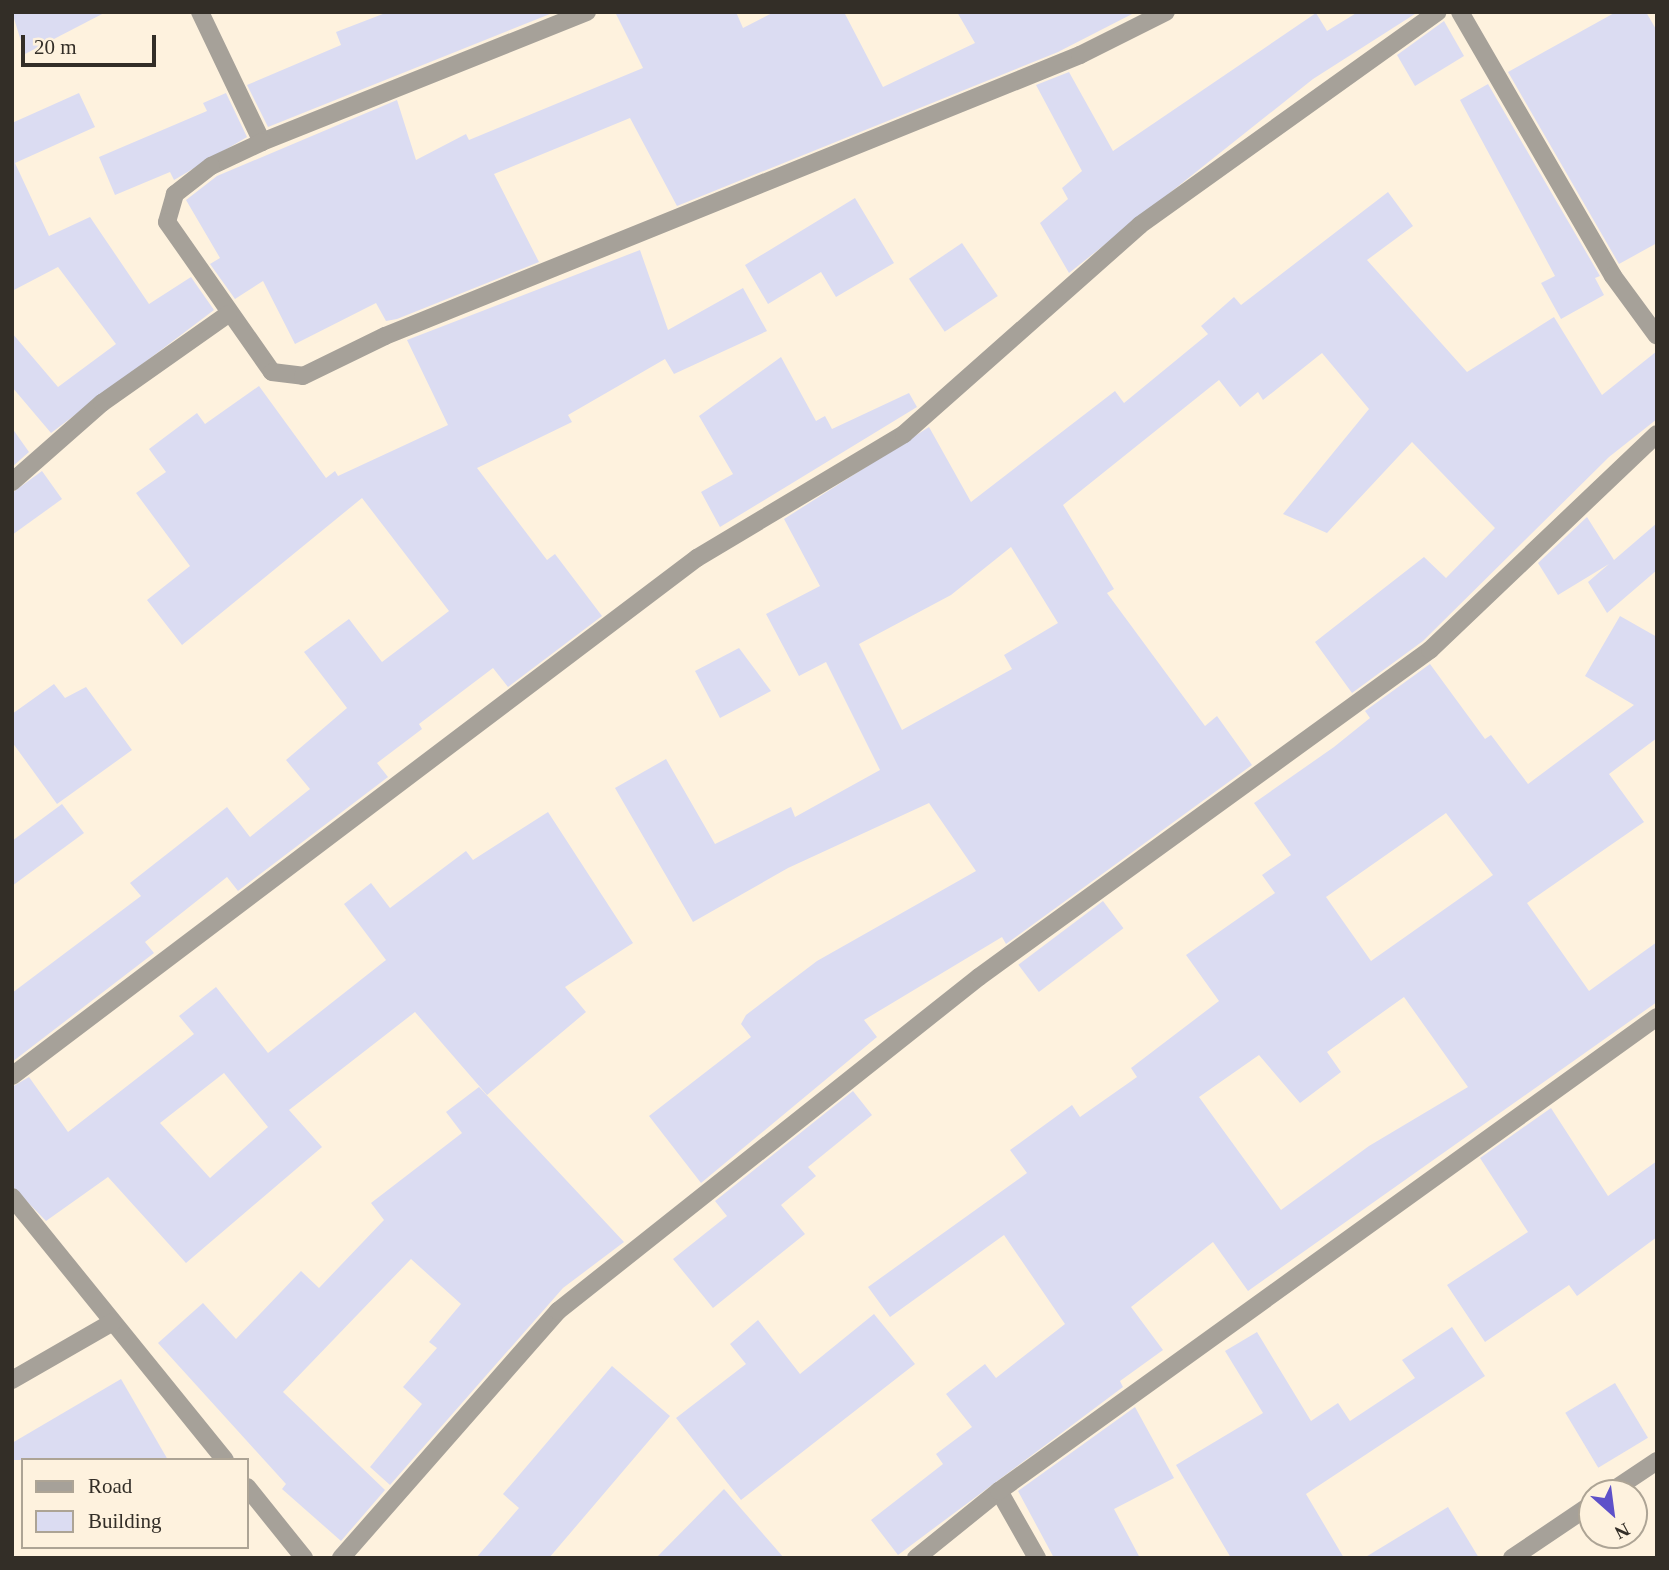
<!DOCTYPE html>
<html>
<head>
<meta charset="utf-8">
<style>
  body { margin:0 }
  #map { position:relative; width:1669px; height:1570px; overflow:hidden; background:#fef2de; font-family:"Times New Roman",serif }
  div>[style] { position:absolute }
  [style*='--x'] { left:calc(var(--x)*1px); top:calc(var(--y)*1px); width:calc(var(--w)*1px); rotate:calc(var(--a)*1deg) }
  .building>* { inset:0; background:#dbdcf2; transform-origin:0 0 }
  .minor>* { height:18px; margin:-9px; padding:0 9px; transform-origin:9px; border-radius:9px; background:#a6a199 }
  span { translate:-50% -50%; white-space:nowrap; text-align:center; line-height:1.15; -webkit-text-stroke:6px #fef2de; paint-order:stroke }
  .frame { position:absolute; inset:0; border:14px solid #332e27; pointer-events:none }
  .legend { position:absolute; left:21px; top:1458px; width:228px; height:91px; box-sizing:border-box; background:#fef2de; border:2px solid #ada495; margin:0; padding:9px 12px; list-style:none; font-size:21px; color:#332e27 }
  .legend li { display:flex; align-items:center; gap:14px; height:35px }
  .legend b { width:35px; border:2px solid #ada495 }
  .north { position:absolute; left:1578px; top:1479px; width:70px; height:70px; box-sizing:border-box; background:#fef2de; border:2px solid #ada495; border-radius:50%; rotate:152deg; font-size:19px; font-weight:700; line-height:28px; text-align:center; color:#332e27 }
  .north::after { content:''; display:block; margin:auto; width:24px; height:32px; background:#5e51c9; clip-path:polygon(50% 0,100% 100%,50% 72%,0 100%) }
  .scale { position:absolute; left:21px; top:35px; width:135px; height:32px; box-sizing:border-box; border:4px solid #332e27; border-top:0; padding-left:9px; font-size:21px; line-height:24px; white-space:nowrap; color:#332e27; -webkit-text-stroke:5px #fef2de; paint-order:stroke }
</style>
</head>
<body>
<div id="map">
  <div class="building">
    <i style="clip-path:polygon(12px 12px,106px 12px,25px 54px)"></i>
    <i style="clip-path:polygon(388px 12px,550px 14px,268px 127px,247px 85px,341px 45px,336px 32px)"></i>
    <i style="clip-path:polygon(615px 12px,736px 12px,743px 28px,774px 12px,844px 12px,883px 87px,975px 43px,957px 12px,1136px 12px,1058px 52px,677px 206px,630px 118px,494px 174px,539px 262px,397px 319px,386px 321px,376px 303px,295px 344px,263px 281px,235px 299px,210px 264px,220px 258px,186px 200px,217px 176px,397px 100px,416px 160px,466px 134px,469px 140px,643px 68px)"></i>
    <i style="clip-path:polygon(1358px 12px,1418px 12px,1313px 79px,1069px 273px,1040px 223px,1068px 199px,1062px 188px,1082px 171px,1036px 85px,1069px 72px,1113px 151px,1316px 13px,1327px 31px)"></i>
    <i style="clip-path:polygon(1616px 12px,1646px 12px,1657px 31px,1657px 243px,1619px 264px,1508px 72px)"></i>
    <i style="clip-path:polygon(1444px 21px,1464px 56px,1415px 86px,1397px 55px)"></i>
    <i style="clip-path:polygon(1488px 84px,1600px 276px,1595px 278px,1604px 295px,1561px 319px,1541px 283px,1555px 276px,1460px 100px)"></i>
    <i style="clip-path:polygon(79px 93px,95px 127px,15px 163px,49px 236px,90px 217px,149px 304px,191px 277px,214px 310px,51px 433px,12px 387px,12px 333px,58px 387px,116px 344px,58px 267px,12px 291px,12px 123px)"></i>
    <i style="clip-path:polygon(226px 93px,247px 137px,174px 180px,170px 172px,115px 195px,99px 157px,207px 111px,203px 103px)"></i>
    <i style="clip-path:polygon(evenodd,1388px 192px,1413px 226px,1367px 260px,1467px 372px,1554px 317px,1602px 395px,1657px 351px,1657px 419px,1609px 457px,1423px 641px,1352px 693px,1315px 642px,1424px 557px,1446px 578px,1495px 528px,1412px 442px,1327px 533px,1283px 514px,1369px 409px,1322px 353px,1263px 400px,1258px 392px,1240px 407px,1219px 380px,1063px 505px,1114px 589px,1107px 593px,1205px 726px,1217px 716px,1252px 765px,1006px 944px,1002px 937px,864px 1020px,877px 1037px,701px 1183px,649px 1116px,751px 1037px,741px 1024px,746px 1015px,817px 961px,976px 871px,929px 803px,788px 868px,693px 922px,615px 788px,666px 759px,715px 844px,791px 807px,795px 817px,880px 770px,826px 662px,799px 676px,766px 614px,820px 586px,784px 519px,929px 427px,971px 502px,1115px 391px,1124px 403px,1208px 334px,1201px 326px,1234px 297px,1241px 305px,1388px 192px,1011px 547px,1058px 623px,1004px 655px,1012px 669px,902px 730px,859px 644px,951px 595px,1011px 547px)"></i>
    <i style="clip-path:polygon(855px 198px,894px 263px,836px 297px,821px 272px,768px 304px,745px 265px)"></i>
    <i style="left:962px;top:243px;width:64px;height:64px;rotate:56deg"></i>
    <i style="clip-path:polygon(640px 250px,668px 330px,743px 288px,767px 331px,674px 374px,665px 359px,568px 415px,572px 422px,477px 468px,547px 560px,555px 554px,602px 616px,508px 687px,493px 668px,419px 724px,422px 729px,377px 763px,388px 777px,238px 891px,227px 877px,145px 942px,154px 953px,12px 1062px,12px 993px,141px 896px,130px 883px,227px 807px,250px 837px,310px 789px,286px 760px,347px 708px,304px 652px,349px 619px,382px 662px,449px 611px,362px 498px,182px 645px,147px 600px,190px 566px,136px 493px,166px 472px,149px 449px,197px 413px,205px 424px,259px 386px,326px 478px,335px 471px,338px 476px,448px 425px,407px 340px)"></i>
    <i style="clip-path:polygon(781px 357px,816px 421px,825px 416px,832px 429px,909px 393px,917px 407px,720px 527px,701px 492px,733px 474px,699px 416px)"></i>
    <i style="clip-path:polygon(12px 428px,29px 452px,12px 467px)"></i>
    <i style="clip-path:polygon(42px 471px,62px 499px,12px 535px,12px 493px)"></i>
    <i style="clip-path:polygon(1587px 517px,1614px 560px,1657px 523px,1657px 570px,1607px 613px,1588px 582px,1609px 564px,1558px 595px,1538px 563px)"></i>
    <i style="clip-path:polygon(evenodd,1620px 616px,1657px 637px,1657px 738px,1609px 774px,1644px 822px,1527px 903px,1589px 991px,1657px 942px,1657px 1002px,1248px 1291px,1213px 1242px,1131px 1307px,1163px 1350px,1120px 1381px,1123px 1387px,898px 1555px,871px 1520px,943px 1464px,936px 1454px,972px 1427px,946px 1394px,985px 1364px,996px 1378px,1065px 1324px,1004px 1235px,890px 1317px,868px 1287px,1027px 1173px,1010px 1150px,1072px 1105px,1080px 1117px,1137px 1077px,1131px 1068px,1219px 1001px,1186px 955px,1275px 893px,1262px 875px,1291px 855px,1254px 803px,1334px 747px,1370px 718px,1365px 711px,1430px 664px,1485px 739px,1491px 735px,1528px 784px,1634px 705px,1585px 676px,1620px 616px,1446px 813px,1493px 875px,1371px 961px,1326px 897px,1446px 813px,1620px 616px,1404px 997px,1468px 1087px,1369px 1146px,1281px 1210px,1199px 1097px,1259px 1055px,1300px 1103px,1341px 1072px,1327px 1052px,1404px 997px)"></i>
    <i style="clip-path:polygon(739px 648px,771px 691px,720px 718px,695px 671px)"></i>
    <i style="clip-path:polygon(54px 684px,65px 698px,86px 687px,132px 750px,57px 804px,12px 742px,12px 714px)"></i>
    <i style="clip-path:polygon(62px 804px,84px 833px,12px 886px,12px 841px)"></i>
    <i style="clip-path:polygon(evenodd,548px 812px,633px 943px,565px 987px,586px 1012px,487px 1095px,415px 1012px,289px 1110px,322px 1147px,186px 1263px,108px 1177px,46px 1221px,12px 1186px,12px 1087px,29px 1077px,68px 1132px,194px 1034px,179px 1016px,216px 987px,268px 1053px,386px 960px,344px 904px,371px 883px,390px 908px,466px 851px,473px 860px,548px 812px,224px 1073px,268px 1127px,210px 1178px,160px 1123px,224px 1073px)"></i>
    <i style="left:1103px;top:901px;width:34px;height:106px;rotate:53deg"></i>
    <i style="clip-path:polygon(479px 1087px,624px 1242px,563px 1288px,390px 1485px,370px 1467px,422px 1404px,403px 1387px,437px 1348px,429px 1342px,461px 1304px,411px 1259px,283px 1392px,385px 1490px,341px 1541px,282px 1489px,286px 1484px,158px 1343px,203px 1303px,236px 1339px,301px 1271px,319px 1288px,384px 1220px,371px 1203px,462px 1133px,446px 1112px)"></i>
    <i style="clip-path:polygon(853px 1091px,872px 1115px,808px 1167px,816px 1176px,781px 1205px,805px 1234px,713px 1308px,673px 1259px,727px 1216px,715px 1201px)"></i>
    <i style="clip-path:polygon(1551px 1108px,1608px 1196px,1657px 1161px,1657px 1237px,1577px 1296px,1569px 1285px,1485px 1342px,1447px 1285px,1528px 1232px,1480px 1158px)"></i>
    <i style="clip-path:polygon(874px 1314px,915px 1364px,741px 1500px,676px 1418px,746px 1364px,730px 1344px,758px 1320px,800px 1374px)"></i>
    <i style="clip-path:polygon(1452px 1327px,1485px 1376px,1306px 1494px,1344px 1558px,1231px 1558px,1176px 1465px,1263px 1413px,1225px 1351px,1257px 1332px,1311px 1421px,1338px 1403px,1350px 1421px,1415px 1378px,1402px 1360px)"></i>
    <i style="clip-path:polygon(612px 1366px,670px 1416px,549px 1558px,476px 1558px,519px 1508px,503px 1494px)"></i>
    <i style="clip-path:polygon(121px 1379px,168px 1460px,12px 1460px,12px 1443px)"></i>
    <i style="left:1615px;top:1383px;width:64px;height:58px;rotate:59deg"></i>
    <i style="clip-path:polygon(1135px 1407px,1174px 1478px,1114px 1509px,1140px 1558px,1054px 1558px,1018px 1491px)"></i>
    <i style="clip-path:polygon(724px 1489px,784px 1558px,656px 1558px)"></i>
    <i style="clip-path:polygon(1448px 1507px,1479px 1558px,1364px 1558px)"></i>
  </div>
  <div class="minor">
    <i style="--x:200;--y:12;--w:144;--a:64.5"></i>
    <i style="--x:587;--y:12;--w:350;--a:158.2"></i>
    <i style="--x:262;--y:142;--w:56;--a:154.8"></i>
    <i style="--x:211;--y:166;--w:46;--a:142.1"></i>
    <i style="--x:175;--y:194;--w:29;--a:106"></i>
    <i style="--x:167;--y:222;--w:183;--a:55"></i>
    <i style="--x:272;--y:372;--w:31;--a:7"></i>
    <i style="--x:303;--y:376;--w:91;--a:-26"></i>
    <i style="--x:385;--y:336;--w:750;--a:-22.01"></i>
    <i style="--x:1080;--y:55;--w:96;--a:-26.6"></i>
    <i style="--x:1460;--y:12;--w:305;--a:59.9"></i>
    <i style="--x:1613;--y:276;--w:74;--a:53.7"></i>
    <i style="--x:12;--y:482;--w:120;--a:-41.3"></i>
    <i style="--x:102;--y:403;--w:154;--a:-35.2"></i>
    <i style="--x:12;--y:1076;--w:859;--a:-37.1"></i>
    <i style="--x:697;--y:558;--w:241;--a:-30.9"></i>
    <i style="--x:904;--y:434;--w:315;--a:-41.5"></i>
    <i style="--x:1140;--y:225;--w:366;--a:-35.6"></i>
    <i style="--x:12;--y:1197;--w:338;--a:51"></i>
    <i style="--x:12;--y:1380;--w:116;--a:-29.9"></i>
    <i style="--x:247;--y:1487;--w:91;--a:51.2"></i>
    <i style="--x:999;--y:1491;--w:77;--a:60.4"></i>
    <i style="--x:1609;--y:1493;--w:58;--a:-33.7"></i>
    <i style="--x:341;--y:1558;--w:329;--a:-48.7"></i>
    <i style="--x:558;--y:1311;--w:537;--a:-38.43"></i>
    <i style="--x:979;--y:977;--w:557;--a:-35.94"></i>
    <i style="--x:1430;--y:650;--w:313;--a:-43.6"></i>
    <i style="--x:916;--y:1558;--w:107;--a:-38.9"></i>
    <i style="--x:999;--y:1491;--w:811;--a:-35.77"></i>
    <i style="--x:1512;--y:1558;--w:97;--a:-34"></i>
  </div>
  <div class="frame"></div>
  <ul class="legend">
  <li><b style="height:9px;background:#a6a199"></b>Road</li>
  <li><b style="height:19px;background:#dbdcf2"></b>Building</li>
  </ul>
  <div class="north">N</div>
  <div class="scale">20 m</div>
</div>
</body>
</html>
